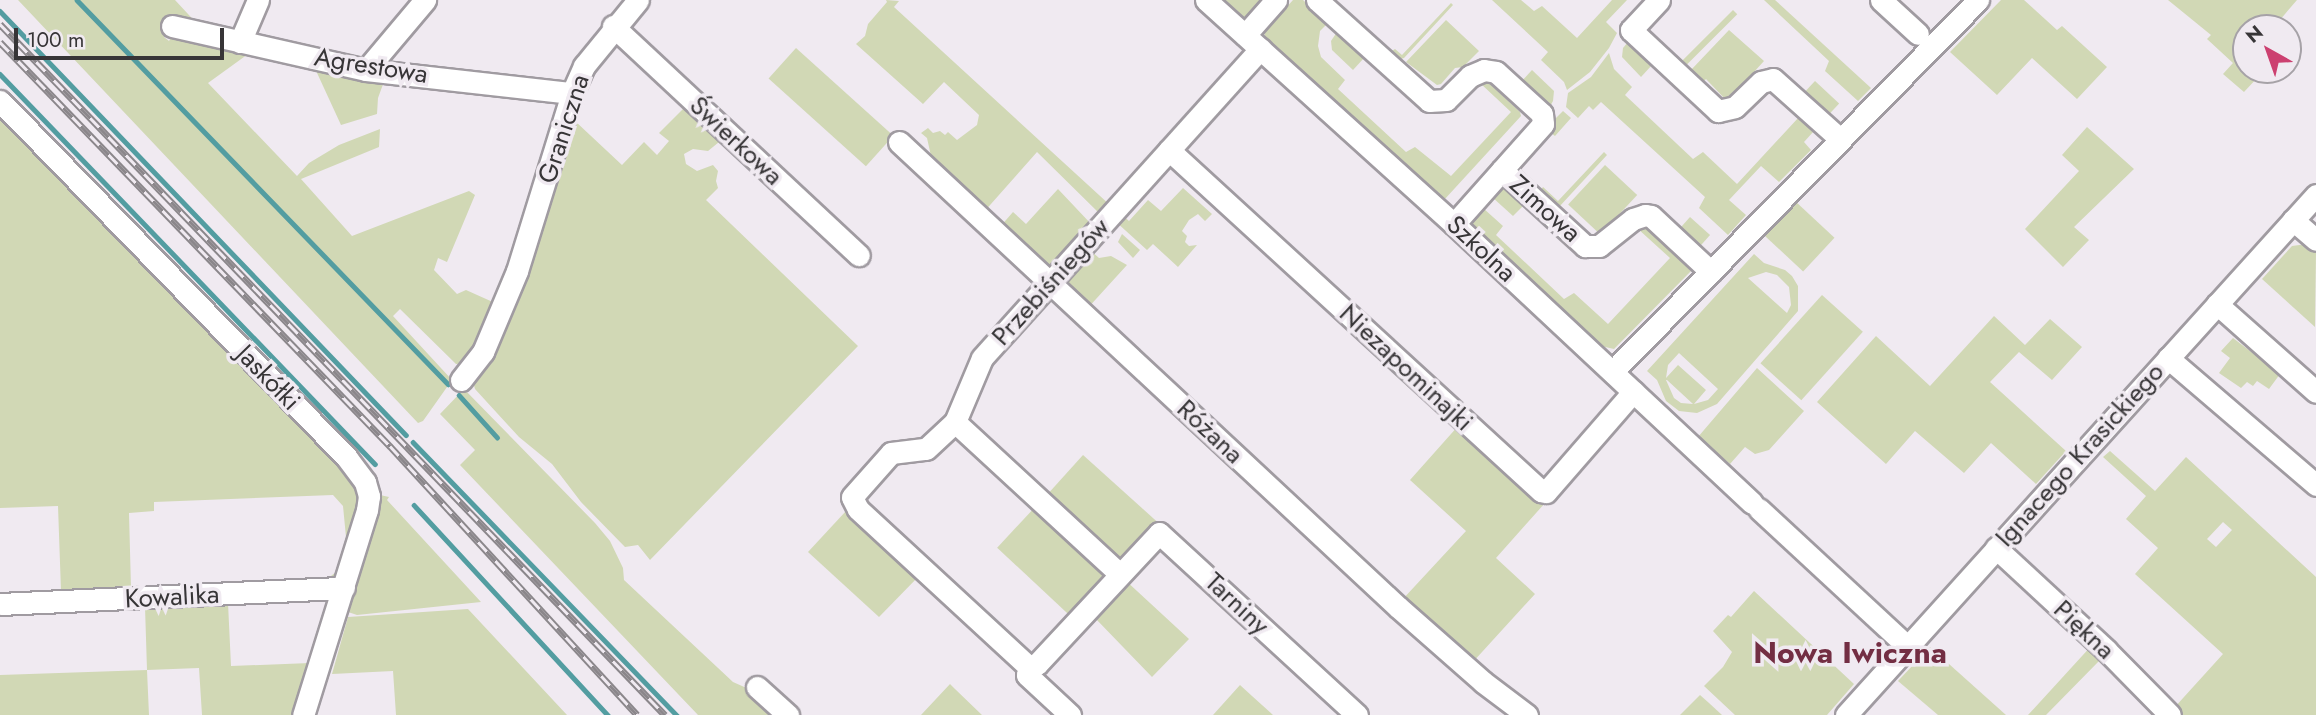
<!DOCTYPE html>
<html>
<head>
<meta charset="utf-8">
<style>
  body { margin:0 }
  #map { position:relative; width:2316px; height:715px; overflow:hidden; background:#f0eaf1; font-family:Jost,sans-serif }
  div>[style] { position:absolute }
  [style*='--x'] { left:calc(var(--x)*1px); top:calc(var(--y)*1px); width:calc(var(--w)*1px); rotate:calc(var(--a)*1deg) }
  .green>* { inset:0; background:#d1d8b5; transform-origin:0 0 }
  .stream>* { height:4.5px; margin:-2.25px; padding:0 2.25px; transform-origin:2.25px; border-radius:2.25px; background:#539da1 }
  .roads { filter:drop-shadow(2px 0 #a09ba1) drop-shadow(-2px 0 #a09ba1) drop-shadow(0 2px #a09ba1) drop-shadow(0 -2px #a09ba1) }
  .minor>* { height:21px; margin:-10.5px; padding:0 10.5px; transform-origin:10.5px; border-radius:10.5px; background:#fff }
  .rail>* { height:7px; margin-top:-3.5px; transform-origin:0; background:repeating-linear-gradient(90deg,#f0eaf1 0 13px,#8b878b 0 26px); box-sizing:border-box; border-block:2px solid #8b878b }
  span { translate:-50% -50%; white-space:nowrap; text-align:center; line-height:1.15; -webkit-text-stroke:7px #f0eaf1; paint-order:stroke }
  .street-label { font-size:26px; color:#373537 }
  .quarter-label { font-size:30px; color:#732e43; font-weight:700 }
  .north { position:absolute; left:2232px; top:14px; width:70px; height:70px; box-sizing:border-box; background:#f0eaf1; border:2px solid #a6a2a7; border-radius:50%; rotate:320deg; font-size:19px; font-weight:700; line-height:28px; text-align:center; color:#373537 }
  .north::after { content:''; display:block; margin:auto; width:24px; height:32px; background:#cc4070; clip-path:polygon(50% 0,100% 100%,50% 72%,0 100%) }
  .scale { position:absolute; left:14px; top:28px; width:210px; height:32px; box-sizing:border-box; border:4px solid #373537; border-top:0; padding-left:9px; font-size:21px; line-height:24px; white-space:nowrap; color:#373537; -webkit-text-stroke:5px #f0eaf1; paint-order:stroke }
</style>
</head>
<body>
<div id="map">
  <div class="green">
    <i style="clip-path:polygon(18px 0,175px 0,201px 28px,169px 33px,164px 37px,169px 41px,174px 32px,255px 49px,208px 83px,297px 176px,309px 163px,339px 145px,380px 129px,379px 147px,301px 179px,352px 236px,469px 191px,475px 195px,447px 262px,438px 258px,434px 270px,457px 294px,466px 290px,495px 303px,467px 363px,456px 364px,400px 309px,393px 316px,452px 380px,423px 421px,418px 423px)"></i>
    <i style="clip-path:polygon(886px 0,899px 1px,894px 7px,1111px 206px,1101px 215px,1037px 152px,983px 213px,933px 165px,927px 138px,921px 133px,928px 128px,933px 133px,940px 131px,945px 135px,948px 132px,957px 140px,977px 125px,979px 115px,944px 82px,923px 104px,856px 44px,865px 36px,868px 24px,887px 2px)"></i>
    <i style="clip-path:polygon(1218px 0,1265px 0,1248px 18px,1243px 19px)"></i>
    <i style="clip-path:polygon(1293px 0,1303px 0,1328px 23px,1320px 31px,1318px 46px,1321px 57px,1345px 80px,1338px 89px,1406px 152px,1415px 147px,1451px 176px,1511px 112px,1480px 83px,1489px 83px,1520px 112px,1521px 116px,1444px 200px,1265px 37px,1264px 32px)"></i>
    <i style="clip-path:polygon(1492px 0,1521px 0,1534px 11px,1542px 6px,1577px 38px,1612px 0,1627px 0,1606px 22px,1617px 33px,1609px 48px,1590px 72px,1567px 90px,1564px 82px,1541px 60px,1548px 52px)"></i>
    <i style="clip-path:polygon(1764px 0,1775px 0,1871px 88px,1858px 101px,1825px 71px,1829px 61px)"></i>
    <i style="clip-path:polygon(2001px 0,2024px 0,2057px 30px,2062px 26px,2107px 67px,2077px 99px,2032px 58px,1997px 95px,1950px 52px)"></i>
    <i style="clip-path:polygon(2168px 0,2297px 0,2273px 28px,2246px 28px,2246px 59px,2243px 63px,2246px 70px,2258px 77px,2244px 92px,2223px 74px,2233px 63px,2207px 39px,2211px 35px)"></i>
    <i style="clip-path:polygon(1451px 3px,1453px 5px,1404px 58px,1401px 59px,1392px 51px,1395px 49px,1402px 55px)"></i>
    <i style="left:1733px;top:10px;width:6px;height:74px;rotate:45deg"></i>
    <i style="clip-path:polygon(1446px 20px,1479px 51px,1463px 67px,1455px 68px,1441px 84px,1437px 85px,1406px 62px)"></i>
    <i style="clip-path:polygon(1729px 30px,1764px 61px,1733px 95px,1725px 99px,1706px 79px,1704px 81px,1691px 70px)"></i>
    <i style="clip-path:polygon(1337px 32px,1364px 58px,1353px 70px,1332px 50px,1331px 41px)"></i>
    <i style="clip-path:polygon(1628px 42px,1652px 65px,1641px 77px,1622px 57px,1623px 48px)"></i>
    <i style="left:796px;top:48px;width:131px;height:41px;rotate:42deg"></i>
    <i style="clip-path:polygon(1609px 53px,1614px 69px,1632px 87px,1625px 95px,1693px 159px,1703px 152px,1737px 184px,1799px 117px,1814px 131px,1804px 142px,1811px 150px,1779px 182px,1761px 166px,1729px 200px,1746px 215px,1728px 235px,1699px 208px,1705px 197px,1601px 102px,1593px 110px,1589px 106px,1578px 118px,1566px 107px,1568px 93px,1591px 77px)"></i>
    <i style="clip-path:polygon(312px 62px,386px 76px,378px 98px,377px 114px,341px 125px)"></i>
    <i style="clip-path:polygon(1532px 70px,1554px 91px,1553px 101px,1549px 108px,1521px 82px)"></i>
    <i style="left:1815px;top:81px;width:33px;height:14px;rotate:43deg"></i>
    <i style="clip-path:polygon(687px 105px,724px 138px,708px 151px,693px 149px,684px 154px,686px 164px,697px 171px,713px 165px,718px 171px,716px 181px,718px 188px,706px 200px,858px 346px,650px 560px,638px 545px,625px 547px,581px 502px,552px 464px,519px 437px,475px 389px,473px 382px,541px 230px,575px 121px,622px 165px,644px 142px,657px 155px,669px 141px,659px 133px)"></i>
    <i style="clip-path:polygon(0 108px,352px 477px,359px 499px,358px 517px,335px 581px,326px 580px,336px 572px,346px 537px,343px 506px,333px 495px,154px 502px,154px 511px,129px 513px,131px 588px,61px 591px,58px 506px,0 508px)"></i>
    <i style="clip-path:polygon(1563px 111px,1571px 118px,1555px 136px,1551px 133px,1556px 128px,1555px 119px)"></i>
    <i style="clip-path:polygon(2087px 127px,2134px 169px,2074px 227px,2089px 240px,2063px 267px,2025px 229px,2079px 171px,2062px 155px)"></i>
    <i style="clip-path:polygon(1604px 152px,1607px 155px,1559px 207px,1541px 190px,1543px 187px,1558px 201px)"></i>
    <i style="left:1605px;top:165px;width:44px;height:54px;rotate:43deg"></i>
    <i style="clip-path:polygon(1183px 188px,1212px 214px,1205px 221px,1198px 214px,1189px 220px,1182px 231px,1187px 236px,1185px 242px,1189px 246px,1197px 245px,1178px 267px,1153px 244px,1147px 250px,1115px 221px,1121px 214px,1129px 221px,1148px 200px,1161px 211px)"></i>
    <i style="clip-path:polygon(1506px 188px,1524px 205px,1513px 216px,1492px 197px,1499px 189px)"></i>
    <i style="clip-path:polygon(1058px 189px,1092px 225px,1052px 273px,999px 228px,1013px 212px,1026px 224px)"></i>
    <i style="left:1795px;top:201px;width:54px;height:46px;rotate:43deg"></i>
    <i style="clip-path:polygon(1483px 208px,1503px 226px,1496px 235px,1564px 299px,1574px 293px,1608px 324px,1670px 258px,1637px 228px,1645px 227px,1691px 271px,1614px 349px,1601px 346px,1472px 226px,1471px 222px)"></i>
    <i style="left:1690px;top:217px;width:27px;height:15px;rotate:42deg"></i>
    <i style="clip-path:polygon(1122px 234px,1140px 250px,1133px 258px,1118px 242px)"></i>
    <i style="clip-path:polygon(2307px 244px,2316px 253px,2315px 327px,2262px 279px,2292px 246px)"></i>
    <i style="clip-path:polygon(1090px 250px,1099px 258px,1111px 256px,1127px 265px,1086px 310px,1058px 285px)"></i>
    <i style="clip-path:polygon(evenodd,1754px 254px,1764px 263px,1785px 270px,1792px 276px,1798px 286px,1798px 311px,1717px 404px,1697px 413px,1679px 411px,1666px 401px,1657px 380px,1647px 371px,1754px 254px,1766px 272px,1777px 275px,1789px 287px,1791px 305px,1787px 313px,1748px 278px,1766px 272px,1754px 254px,1679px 353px,1718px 389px,1708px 400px,1694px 404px,1706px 390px,1678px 365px,1666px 378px,1668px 365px,1679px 353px,1754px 254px,1666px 380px,1667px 380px,1693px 404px,1681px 403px,1674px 398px,1666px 380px)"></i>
    <i style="left:1822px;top:295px;width:55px;height:92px;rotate:42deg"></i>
    <i style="clip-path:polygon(1994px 316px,2025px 345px,2050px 319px,2082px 347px,2052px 380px,2019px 352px,1990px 382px,2066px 451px,2036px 484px,1991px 443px,1964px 473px,1915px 431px,1886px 464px,1817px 402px,1876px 336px,1930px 386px)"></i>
    <i style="clip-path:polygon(2233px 338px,2280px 374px,2269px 389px,2257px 381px,2253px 386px,2247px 382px,2241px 388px,2219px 373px,2230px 358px,2221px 351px)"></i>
    <i style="clip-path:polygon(1757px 368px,1804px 411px,1769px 450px,1755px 454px,1745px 447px,1730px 464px,1698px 437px)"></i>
    <i style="clip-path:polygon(464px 389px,595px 523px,610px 541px,623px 568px,624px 580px,733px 682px,751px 690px,778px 715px,698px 715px,460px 465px,475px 450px,440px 414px)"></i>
    <i style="clip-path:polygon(1459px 425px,1545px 503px,1496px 558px,1535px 594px,1472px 663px,1402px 600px,1466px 531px,1410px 480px)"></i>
    <i style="clip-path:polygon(evenodd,2110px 451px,2155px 491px,2186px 457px,2316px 577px,2316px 715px,2182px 715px,2174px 708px,2223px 654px,2135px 574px,2158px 548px,2126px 519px,2146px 496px,2103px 457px,2110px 451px,2223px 522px,2232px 530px,2216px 547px,2207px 539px,2223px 522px)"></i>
    <i style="left:1083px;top:455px;width:99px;height:57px;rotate:42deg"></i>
    <i style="clip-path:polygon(380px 495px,389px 497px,387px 500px,481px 602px,357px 615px,342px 610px)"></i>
    <i style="left:1036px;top:506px;width:100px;height:57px;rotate:43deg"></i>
    <i style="clip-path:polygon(846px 511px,851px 512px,920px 575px,879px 617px,808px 552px)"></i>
    <i style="clip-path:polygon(1124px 579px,1189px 639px,1152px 677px,1095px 618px,1101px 613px,1102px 603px)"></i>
    <i style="clip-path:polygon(1754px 591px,1854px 684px,1827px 715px,1735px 715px,1704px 686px,1723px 667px,1732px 652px,1713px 631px,1728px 615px,1731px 617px)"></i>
    <i style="clip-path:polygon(228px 603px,231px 666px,310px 663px,294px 715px,202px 715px,199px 668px,147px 670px,149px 715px,0 715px,0 675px,147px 670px,145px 607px)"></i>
    <i style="clip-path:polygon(468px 609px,567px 715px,396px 715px,393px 671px,332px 674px,348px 617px)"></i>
    <i style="clip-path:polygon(2093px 644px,2157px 715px,2100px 660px,2046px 715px,2028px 715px)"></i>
    <i style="clip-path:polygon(1930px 647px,2006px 715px,1938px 715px,1898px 681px)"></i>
    <i style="clip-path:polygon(950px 684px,955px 689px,982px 715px,921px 715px)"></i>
    <i style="clip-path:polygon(1240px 685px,1252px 696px,1273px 715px,1213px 715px)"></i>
    <i style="clip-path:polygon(1700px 695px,1709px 703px,1722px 715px,1680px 715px)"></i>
  </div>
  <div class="stream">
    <i style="--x:77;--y:0;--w:534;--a:45.99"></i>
    <i style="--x:0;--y:11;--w:587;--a:46.24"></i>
    <i style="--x:0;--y:74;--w:541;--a:46.12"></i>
    <i style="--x:459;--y:395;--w:57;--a:47.9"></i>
    <i style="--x:413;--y:442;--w:380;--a:46"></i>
    <i style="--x:414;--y:505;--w:286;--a:47.3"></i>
  </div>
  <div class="roads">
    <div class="minor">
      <i style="--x:1206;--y:0;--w:334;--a:42.1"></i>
      <i style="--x:1454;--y:224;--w:408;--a:43.1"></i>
      <i style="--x:1317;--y:0;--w:151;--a:42"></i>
      <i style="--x:1429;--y:101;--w:17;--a:-3"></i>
      <i style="--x:1446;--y:100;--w:34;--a:-45"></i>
      <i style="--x:1470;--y:76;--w:15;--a:-23"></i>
      <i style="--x:1484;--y:70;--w:12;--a:9"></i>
      <i style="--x:1496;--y:72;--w:62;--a:42.4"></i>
      <i style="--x:1542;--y:114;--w:10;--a:84"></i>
      <i style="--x:1543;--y:124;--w:62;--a:131.7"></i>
      <i style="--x:1502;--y:170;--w:113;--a:42.5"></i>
      <i style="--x:1585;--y:246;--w:14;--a:0"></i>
      <i style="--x:1599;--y:246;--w:43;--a:-38.5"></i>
      <i style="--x:1633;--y:219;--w:13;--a:-18"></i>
      <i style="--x:1645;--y:215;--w:6;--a:9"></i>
      <i style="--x:1651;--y:216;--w:82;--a:43"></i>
      <i style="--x:1659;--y:0;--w:41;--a:133"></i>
      <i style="--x:1631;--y:30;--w:119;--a:43"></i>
      <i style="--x:1718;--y:111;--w:17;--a:-13"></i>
      <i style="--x:1735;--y:107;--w:36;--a:-44"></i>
      <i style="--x:1761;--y:82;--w:12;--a:-14"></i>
      <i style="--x:1773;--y:79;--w:90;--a:41.8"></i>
      <i style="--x:1881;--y:0;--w:50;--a:42.6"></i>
      <i style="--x:172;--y:26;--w:199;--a:12.8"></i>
      <i style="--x:366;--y:70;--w:207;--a:6.4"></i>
      <i style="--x:613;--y:26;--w:336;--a:43"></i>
      <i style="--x:1245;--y:35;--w:47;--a:-48.5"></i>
      <i style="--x:240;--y:42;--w:46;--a:-66.8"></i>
      <i style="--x:366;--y:70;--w:92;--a:-49.9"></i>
      <i style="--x:0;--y:101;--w:498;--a:45.8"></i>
      <i style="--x:347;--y:458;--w:30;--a:53"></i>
      <i style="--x:365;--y:482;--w:15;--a:74"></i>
      <i style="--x:369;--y:496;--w:14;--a:98"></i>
      <i style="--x:367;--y:510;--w:215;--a:107.3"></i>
      <i style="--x:899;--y:142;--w:682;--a:42.98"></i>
      <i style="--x:1398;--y:607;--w:113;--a:41.4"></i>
      <i style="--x:1483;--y:682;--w:55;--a:36.9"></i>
      <i style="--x:1169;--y:150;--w:505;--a:42.51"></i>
      <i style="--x:1541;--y:491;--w:5;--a:11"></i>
      <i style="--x:1546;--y:492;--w:133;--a:-49"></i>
      <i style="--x:2293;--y:220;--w:30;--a:41"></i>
      <i style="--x:1454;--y:224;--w:72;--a:-48.4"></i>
      <i style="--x:2217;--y:304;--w:132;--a:41.6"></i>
      <i style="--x:2168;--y:358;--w:195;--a:40.6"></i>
      <i style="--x:1612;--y:372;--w:522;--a:-45.47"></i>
      <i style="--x:461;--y:380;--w:36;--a:-52"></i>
      <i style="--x:483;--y:352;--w:88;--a:-67.2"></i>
      <i style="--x:517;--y:271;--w:186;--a:-72.8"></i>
      <i style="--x:572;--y:93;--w:30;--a:-66"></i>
      <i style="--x:584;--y:66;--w:85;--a:-50.7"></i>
      <i style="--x:955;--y:422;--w:224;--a:42.7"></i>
      <i style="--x:1759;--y:509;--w:202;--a:42.8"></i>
      <i style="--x:1996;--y:548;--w:150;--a:42.8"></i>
      <i style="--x:2106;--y:650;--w:91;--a:45.4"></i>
      <i style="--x:0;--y:604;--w:344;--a:-2.7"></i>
      <i style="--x:1029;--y:667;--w:233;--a:-137.3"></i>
      <i style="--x:858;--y:509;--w:13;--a:-117"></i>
      <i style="--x:852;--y:497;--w:59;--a:-48.4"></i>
      <i style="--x:891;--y:453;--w:35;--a:-7"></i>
      <i style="--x:926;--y:449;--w:40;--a:-43"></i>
      <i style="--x:955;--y:422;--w:69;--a:-67.1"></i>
      <i style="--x:982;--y:358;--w:416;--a:-48"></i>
      <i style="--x:1029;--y:667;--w:9;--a:-21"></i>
      <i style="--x:1037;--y:664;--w:179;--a:-47"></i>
      <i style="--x:1159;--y:533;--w:269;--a:42.6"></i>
      <i style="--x:1029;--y:667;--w:8;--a:104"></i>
      <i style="--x:1027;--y:675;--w:59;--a:42.9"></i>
      <i style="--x:757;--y:687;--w:42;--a:42.1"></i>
      <i style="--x:1846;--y:715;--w:701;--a:-47.89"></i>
    </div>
  </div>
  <div class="rail">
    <i style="--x:0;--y:24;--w:959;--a:46.1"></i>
    <i style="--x:0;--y:42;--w:562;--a:46.01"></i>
    <i style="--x:390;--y:446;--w:365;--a:47.4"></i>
  </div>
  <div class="street-label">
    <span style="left:371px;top:66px;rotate:9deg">Agrestowa</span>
    <span style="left:564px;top:129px;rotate:-72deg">Graniczna</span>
    <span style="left:736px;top:141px;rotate:43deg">Świerkowa</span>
    <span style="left:1545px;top:209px;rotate:42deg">Zimowa</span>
    <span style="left:1481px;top:249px;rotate:43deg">Szkolna</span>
    <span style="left:1051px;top:282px;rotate:-48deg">Przebiśniegów</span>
    <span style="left:1406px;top:368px;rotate:43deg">Niezapominajki</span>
    <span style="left:268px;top:378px;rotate:46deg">Jaskółki</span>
    <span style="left:1210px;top:432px;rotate:43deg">Różana</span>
    <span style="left:2080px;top:455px;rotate:-48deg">Ignacego Krasickiego</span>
    <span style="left:172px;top:597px;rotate:-3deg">Kowalika</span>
    <span style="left:1237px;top:604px;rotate:43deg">Tarniny</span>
    <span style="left:2084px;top:630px;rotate:43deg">Piękna</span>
  </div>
  <div class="quarter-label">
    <span style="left:1850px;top:653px">Nowa Iwiczna</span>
  </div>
  <div class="north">N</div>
  <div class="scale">100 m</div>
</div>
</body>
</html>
